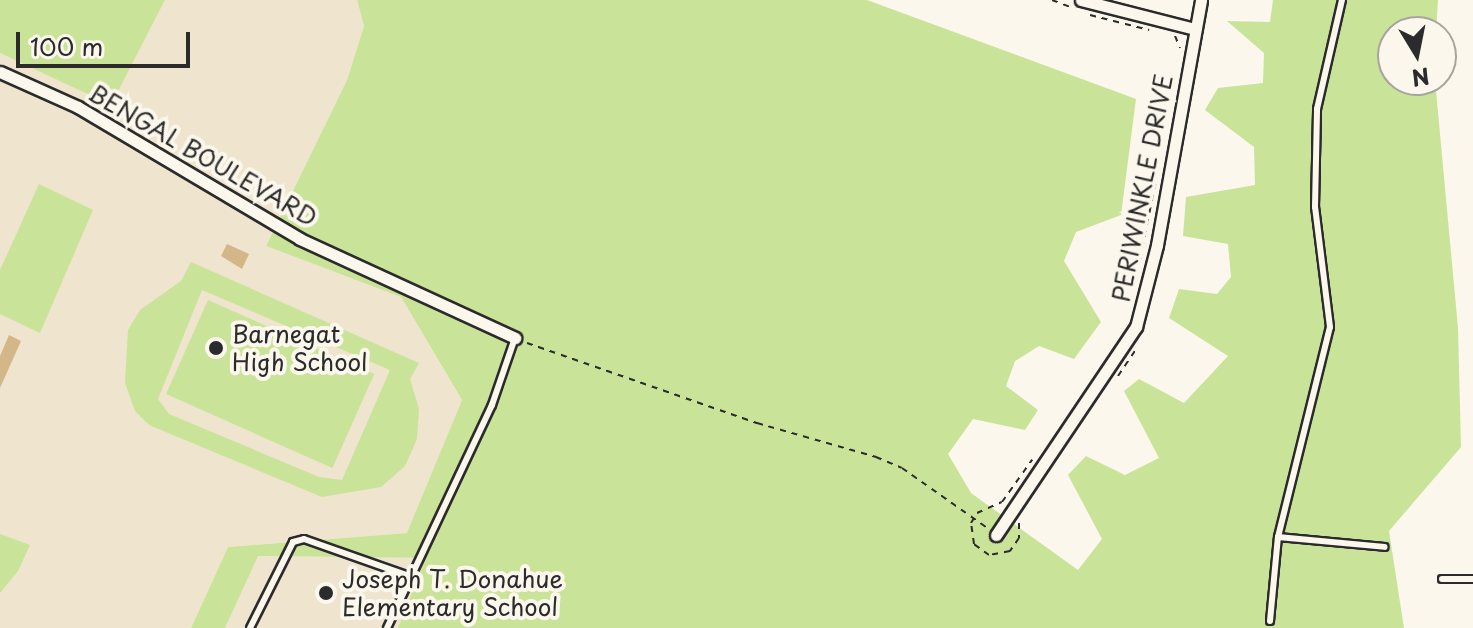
<!DOCTYPE html>
<html>
<head>
<meta charset="utf-8">
<style>
  body { margin:0 }
  #map { position:relative; width:1473px; height:628px; overflow:hidden; background:#fbf7ec; font-family:"Playpen Sans",sans-serif }
  div>[style] { position:absolute }
  [style*='--x'] { left:calc(var(--x)*1px); top:calc(var(--y)*1px); width:calc(var(--w)*1px); rotate:calc(var(--a)*1deg) }
  .built>* { inset:0; background:#efe4ce }
  .green>* { inset:0; background:#c9e399; transform-origin:0 0 }
  .building>* { inset:0; background:#d3b788 }
  .path>* { height:2px; margin-top:-1px; transform-origin:0; background:repeating-linear-gradient(90deg,#2b2b2b 0 6px,transparent 0 12px) }
  .roads { filter:drop-shadow(2px 0 #2b2b2b) drop-shadow(-2px 0 #2b2b2b) drop-shadow(0 2px #2b2b2b) drop-shadow(0 -2px #2b2b2b) }
  .service>* { height:6px; margin:-3px; padding:0 3px; transform-origin:3px; border-radius:3px; background:#fbf7ec }
  .minor>* { height:11px; margin:-5.5px; padding:0 5.5px; transform-origin:5.5px; border-radius:5.5px; background:#fbf7ec }
  .dots>* { width:22px; height:22px; translate:-50% -50%; box-sizing:border-box; border:4px solid #fbf7ec; border-radius:50% }
  span { translate:-50% -50%; white-space:nowrap; text-align:center; line-height:1.15; -webkit-text-stroke:8px #fbf7ec; paint-order:stroke }
  .street-label { font-size:24px; color:#2b2b2b }
  .poi-label { font-size:24px; color:#2b2b2b }
  .left { translate:0 -50%; text-align:left }
  .north { position:absolute; left:1377px; top:16px; width:80px; height:80px; box-sizing:border-box; background:#fbf7ec; border:2px solid #a8a59f; border-radius:50%; rotate:170deg; font-size:22px; font-weight:700; line-height:32px; text-align:center; color:#2b2b2b }
  .north::after { content:''; display:block; margin:auto; width:28px; height:36px; background:#2b2b2b; clip-path:polygon(50% 0,100% 100%,50% 72%,0 100%) }
  .scale { position:absolute; left:16px; top:32px; width:174px; height:36px; box-sizing:border-box; border:4px solid #2b2b2b; border-top:0; padding-left:10px; font-size:24px; line-height:28px; white-space:nowrap; color:#2b2b2b; -webkit-text-stroke:6px #fbf7ec; paint-order:stroke }
</style>
</head>
<body>
<div id="map">
  <div class="built">
    <i style="clip-path:polygon(165px 0,357px 0,364px 26px,347px 80px,266px 246px,401px 297px,462px 400px,408px 533px,228px 547px,191px 628px,0 628px,0 53px,111px 104px)"></i>
    <i style="clip-path:polygon(257px 556px,427px 558px,398px 628px,225px 628px)"></i>
  </div>
  <div class="green">
    <i style="clip-path:polygon(0 0,165px 0,111px 105px,0 53px)"></i>
    <i style="clip-path:polygon(357px 0,867px 0,1136px 99px,1121px 215px,1076px 232px,1064px 261px,1101px 322px,1074px 359px,1039px 346px,1015px 361px,1006px 386px,1038px 410px,1025px 430px,973px 419px,948px 454px,971px 493px,1078px 570px,1102px 539px,1068px 475px,1086px 456px,1125px 475px,1159px 458px,1124px 391px,1139px 379px,1184px 403px,1228px 356px,1169px 318px,1179px 289px,1217px 294px,1231px 277px,1228px 244px,1183px 236px,1186px 197px,1255px 185px,1254px 147px,1205px 110px,1218px 88px,1263px 83px,1264px 53px,1227px 21px,1270px 22px,1273px 0,1438px 0,1436px 32px,1393px 32px,1393px 80px,1435px 80px,1458px 328px,1461px 447px,1389px 531px,1404px 628px,398px 628px,426px 558px,258px 556px,225px 628px,191px 628px,228px 547px,407px 533px,462px 400px,401px 297px,266px 246px,347px 80px,364px 26px)"></i>
    <i style="clip-path:polygon(39px 184px,93px 210px,40px 333px,0 314px,0 270px)"></i>
    <i style="clip-path:polygon(evenodd,191px 262px,419px 363px,410px 379px,419px 409px,417px 439px,405px 466px,381px 487px,322px 497px,149px 425px,135px 411px,125px 383px,128px 330px,140px 310px,181px 281px,191px 262px,202px 290px,390px 370px,342px 480px,319px 477px,169px 414px,158px 399px,202px 290px)"></i>
    <i style="left:208px;top:300px;width:182px;height:103px;rotate:24deg"></i>
    <i style="clip-path:polygon(0 534px,30px 545px,18px 571px,0 593px)"></i>
  </div>
  <div class="building">
    <i style="clip-path:polygon(227px 244px,249px 254px,242px 269px,221px 256px)"></i>
    <i style="clip-path:polygon(9px 335px,21px 341px,0 388px,0 356px)"></i>
  </div>
  <div class="path">
    <i style="--x:1052;--y:0;--w:22;--a:21"></i>
    <i style="--x:1090;--y:15;--w:61;--a:14.3"></i>
    <i style="--x:1175;--y:36;--w:13;--a:67"></i>
    <i style="--x:1140;--y:260;--w:82;--a:-78.7"></i>
    <i style="--x:527;--y:343;--w:244;--a:19.2"></i>
    <i style="--x:757;--y:423;--w:124;--a:15.9"></i>
    <i style="--x:876;--y:457;--w:28;--a:23"></i>
    <i style="--x:902;--y:468;--w:103;--a:35.1"></i>
    <i style="--x:1118;--y:376;--w:34;--a:-56"></i>
    <i style="--x:1019;--y:523;--w:15;--a:90"></i>
    <i style="--x:1019;--y:538;--w:16;--a:125"></i>
    <i style="--x:1010;--y:551;--w:21;--a:169"></i>
    <i style="--x:989;--y:555;--w:19;--a:-144"></i>
    <i style="--x:974;--y:544;--w:21;--a:-98"></i>
    <i style="--x:971;--y:523;--w:12;--a:-59"></i>
    <i style="--x:977;--y:513;--w:27;--a:-24"></i>
    <i style="--x:1002;--y:502;--w:52;--a:-54.5"></i>
  </div>
  <div class="roads">
    <div class="service">
      <i style="--x:1278;--y:537;--w:107;--a:5.3"></i>
      <i style="--x:1442;--y:579;--w:31;--a:0"></i>
      <i style="--x:1270;--y:621;--w:84;--a:-84.6"></i>
      <i style="--x:1278;--y:537;--w:216;--a:-76.1"></i>
      <i style="--x:1330;--y:327;--w:121;--a:-97.1"></i>
      <i style="--x:1315;--y:207;--w:98;--a:-88.8"></i>
      <i style="--x:1317;--y:109;--w:112;--a:-77.1"></i>
      <i style="--x:250;--y:628;--w:96;--a:-63.4"></i>
      <i style="--x:293;--y:542;--w:11;--a:-15"></i>
      <i style="--x:304;--y:539;--w:111;--a:19.4"></i>
      <i style="--x:387;--y:628;--w:246;--a:-64.8"></i>
      <i style="--x:492;--y:405;--w:71;--a:-71.1"></i>
    </div>
    <div class="minor">
      <i style="--x:1081;--y:0;--w:118;--a:14.3"></i>
      <i style="--x:0;--y:72;--w:85;--a:24.2"></i>
      <i style="--x:78;--y:107;--w:258;--a:30.7"></i>
      <i style="--x:300;--y:239;--w:237;--a:24.7"></i>
      <i style="--x:996;--y:535;--w:251;--a:-56.1"></i>
      <i style="--x:1136;--y:327;--w:85;--a:-75.6"></i>
      <i style="--x:1157;--y:245;--w:249;--a:-79.8"></i>
    </div>
  </div>
  <div class="dots">
    <i style="left:216px;top:348px;background:#2b2b2b"></i>
    <i style="left:326px;top:593px;background:#2b2b2b"></i>
  </div>
  <div class="street-label">
    <span style="left:203px;top:155px;rotate:30deg">BENGAL BOULEVARD</span>
    <span style="left:1142px;top:188px;rotate:-79deg">PERIWINKLE DRIVE</span>
  </div>
  <div class="poi-label">
    <span class="left" style="left:232px;top:348px">Barnegat<br>High School</span>
    <span class="left" style="left:342px;top:593px">Joseph T. Donahue<br>Elementary School</span>
  </div>
  <div class="north">N</div>
  <div class="scale">100 m</div>
</div>
</body>
</html>
